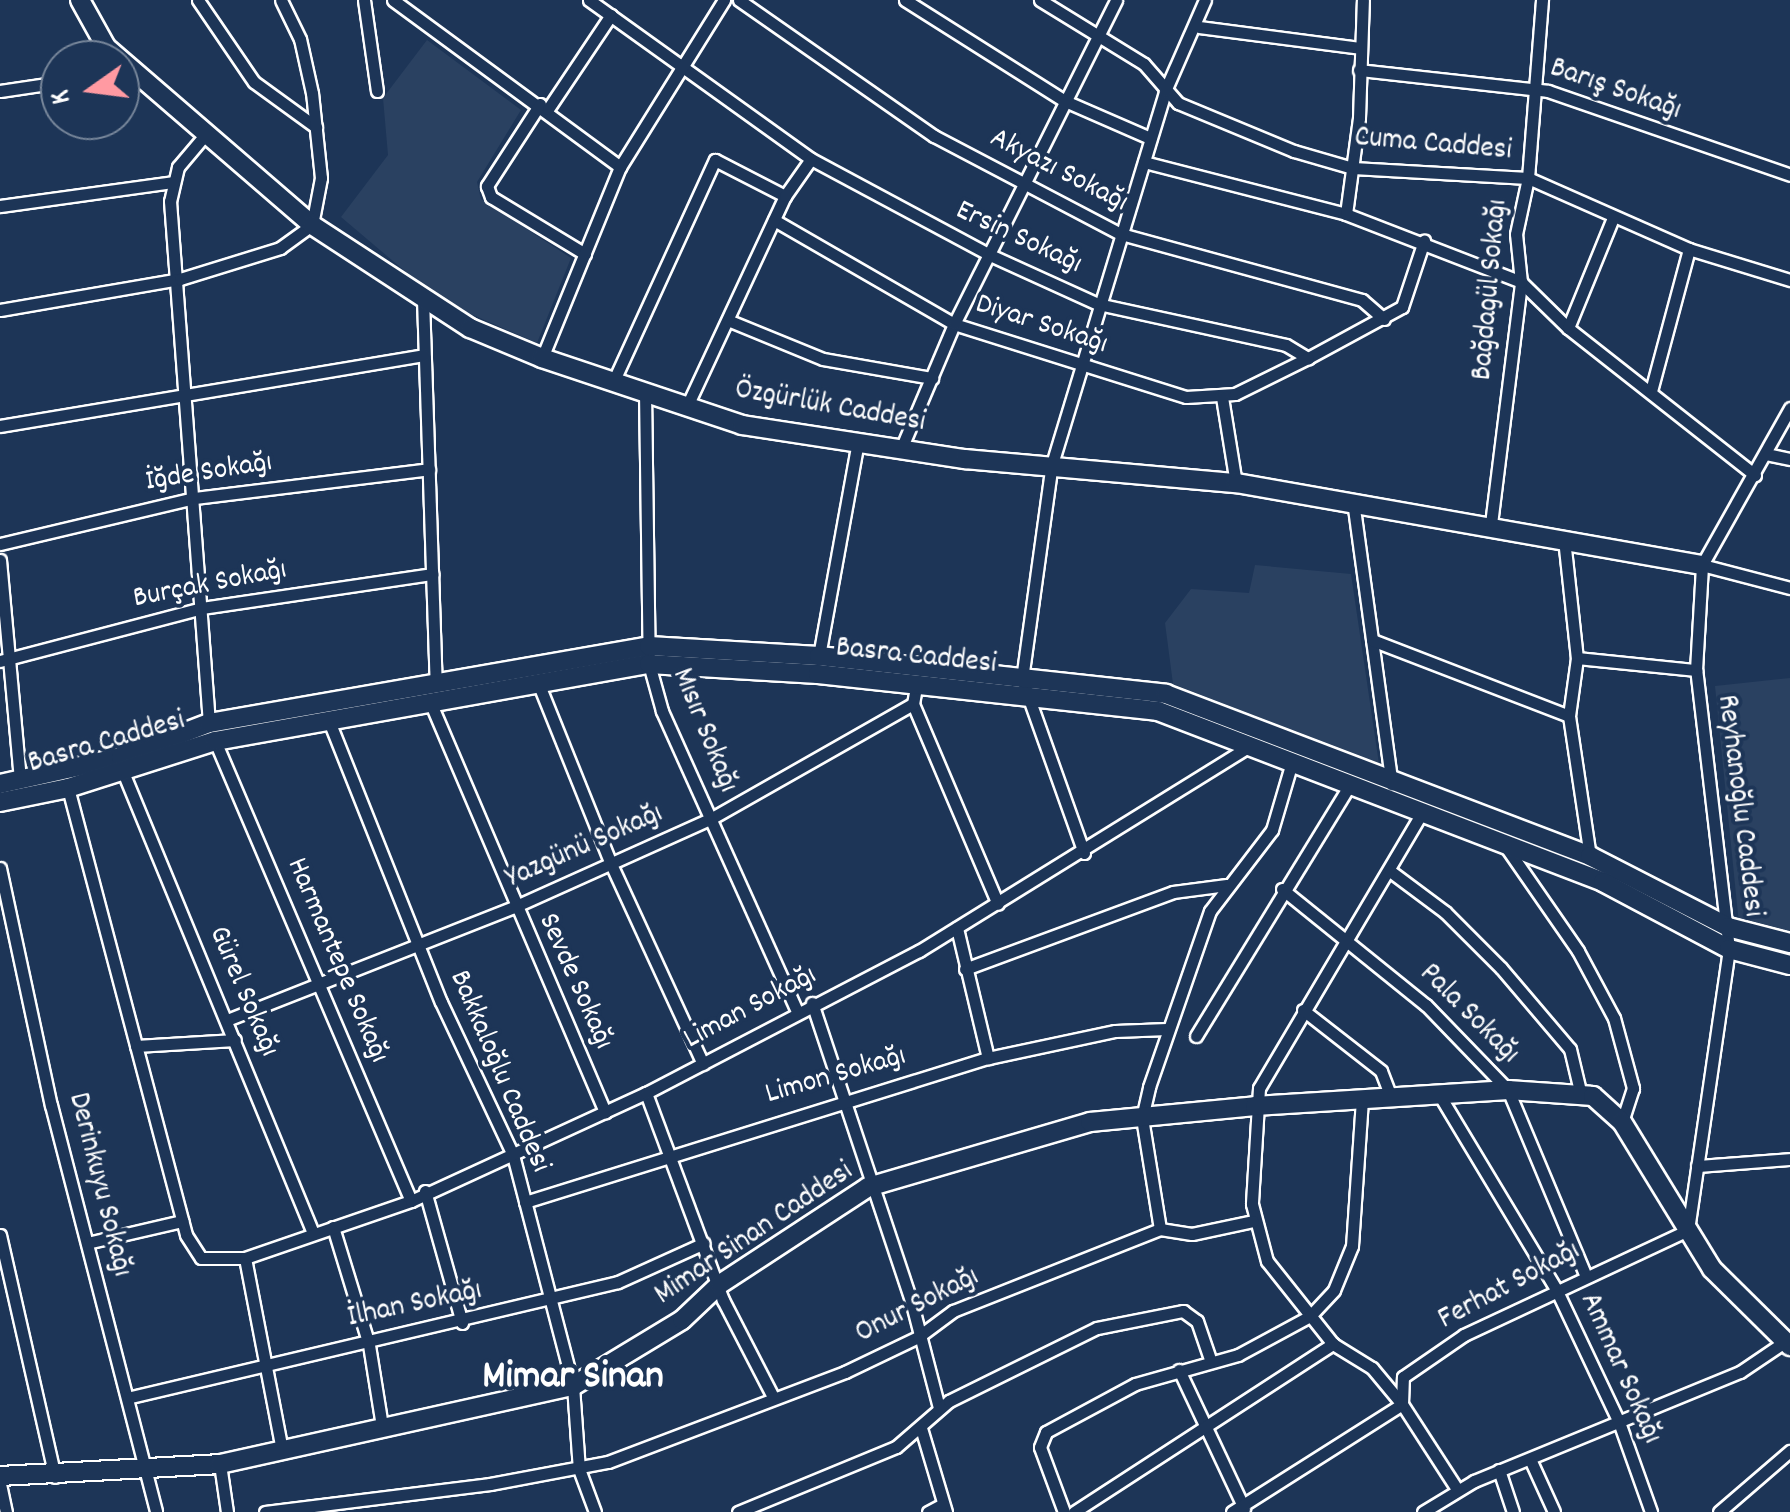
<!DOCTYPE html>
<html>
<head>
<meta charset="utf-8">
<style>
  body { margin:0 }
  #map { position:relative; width:1790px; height:1512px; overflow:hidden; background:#1d3557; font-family:Dekko,sans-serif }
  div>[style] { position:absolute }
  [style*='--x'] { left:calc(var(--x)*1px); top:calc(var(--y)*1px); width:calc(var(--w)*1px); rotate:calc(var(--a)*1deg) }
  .built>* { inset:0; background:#2a4161 }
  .roads { filter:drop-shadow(2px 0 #fff) drop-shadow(-2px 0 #fff) drop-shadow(0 2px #fff) drop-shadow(0 -2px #fff) }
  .street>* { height:11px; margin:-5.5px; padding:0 5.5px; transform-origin:5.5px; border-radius:5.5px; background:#1d3557 }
  .secondary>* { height:18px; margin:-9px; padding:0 9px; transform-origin:9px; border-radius:9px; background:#1d3557 }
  span { translate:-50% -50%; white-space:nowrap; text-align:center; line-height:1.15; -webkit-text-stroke:8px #1d3557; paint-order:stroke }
  .street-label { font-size:30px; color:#fff }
  .district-label { font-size:40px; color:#fff; font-weight:700 }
  .north { position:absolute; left:40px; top:40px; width:100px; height:100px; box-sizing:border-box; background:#1d3557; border:2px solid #77869a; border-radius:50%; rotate:256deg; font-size:28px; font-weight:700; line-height:40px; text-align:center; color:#fff }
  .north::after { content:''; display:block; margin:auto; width:35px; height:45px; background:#ff9aa2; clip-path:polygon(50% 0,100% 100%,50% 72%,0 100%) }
</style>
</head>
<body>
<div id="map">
  <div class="built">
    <i style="clip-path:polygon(427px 40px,521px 110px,477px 182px,481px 199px,571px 258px,537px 343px,439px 300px,341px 217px,388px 155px,383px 98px)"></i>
    <i style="clip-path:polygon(1255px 565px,1351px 574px,1379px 764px,1173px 684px,1165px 623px,1191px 589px,1249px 593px)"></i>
    <i style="clip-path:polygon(1790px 678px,1790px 937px,1739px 924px,1715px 686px)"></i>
  </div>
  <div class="roads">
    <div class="street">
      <i style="--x:198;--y:0;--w:99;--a:55.7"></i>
      <i style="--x:254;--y:82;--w:77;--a:36"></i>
      <i style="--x:364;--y:0;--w:92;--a:81.9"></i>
      <i style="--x:393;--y:0;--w:282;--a:36.3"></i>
      <i style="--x:589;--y:0;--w:273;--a:35.6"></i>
      <i style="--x:811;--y:159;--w:203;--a:28.2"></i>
      <i style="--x:990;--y:255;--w:119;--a:24.4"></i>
      <i style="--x:1098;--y:304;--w:192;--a:12.3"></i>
      <i style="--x:1286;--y:345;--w:26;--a:31"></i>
      <i style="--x:1308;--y:358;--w:107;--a:-28.5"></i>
      <i style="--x:1402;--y:307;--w:70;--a:-71.6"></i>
      <i style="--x:739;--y:0;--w:238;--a:34.9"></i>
      <i style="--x:934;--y:136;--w:211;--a:27.7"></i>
      <i style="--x:1121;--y:234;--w:250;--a:15.3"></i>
      <i style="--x:1362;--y:300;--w:29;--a:41"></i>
      <i style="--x:905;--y:0;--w:189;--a:32.3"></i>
      <i style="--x:1065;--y:101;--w:93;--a:23.5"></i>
      <i style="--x:1040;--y:0;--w:122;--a:31.6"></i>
      <i style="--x:1144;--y:64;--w:52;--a:48.9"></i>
      <i style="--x:1178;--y:103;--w:126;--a:22.5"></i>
      <i style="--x:1294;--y:151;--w:61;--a:16.1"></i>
      <i style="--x:1353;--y:168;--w:175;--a:3.3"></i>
      <i style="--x:1528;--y:178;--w:176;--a:23.8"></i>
      <i style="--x:1689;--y:249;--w:106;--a:17.1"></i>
      <i style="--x:1199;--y:27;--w:162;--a:7.4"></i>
      <i style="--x:1359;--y:70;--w:190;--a:6.3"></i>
      <i style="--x:1548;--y:91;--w:256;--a:19.1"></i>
      <i style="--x:0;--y:91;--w:61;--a:-8.5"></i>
      <i style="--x:540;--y:104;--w:98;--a:122.9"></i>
      <i style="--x:487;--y:186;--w:12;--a:70"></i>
      <i style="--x:491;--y:197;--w:110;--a:31.2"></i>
      <i style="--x:548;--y:109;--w:113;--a:-56.2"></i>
      <i style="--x:205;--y:135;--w:42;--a:130.2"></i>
      <i style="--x:178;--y:167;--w:35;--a:103"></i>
      <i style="--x:170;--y:201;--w:523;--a:85.73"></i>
      <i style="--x:1144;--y:162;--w:209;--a:14.4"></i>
      <i style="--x:1346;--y:214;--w:188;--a:21.2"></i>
      <i style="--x:1521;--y:282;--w:66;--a:44.4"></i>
      <i style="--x:1568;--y:328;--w:238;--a:38.2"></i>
      <i style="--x:0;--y:206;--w:174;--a:-7.9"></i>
      <i style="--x:1346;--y:214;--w:97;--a:-82.3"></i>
      <i style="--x:1359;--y:118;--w:118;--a:-88.1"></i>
      <i style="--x:774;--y:220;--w:208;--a:30"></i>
      <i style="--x:954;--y:324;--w:243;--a:17.5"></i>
      <i style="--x:1186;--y:397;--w:49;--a:-3.5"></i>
      <i style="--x:1235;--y:394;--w:81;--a:-26.3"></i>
      <i style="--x:423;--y:299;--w:385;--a:88.1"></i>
      <i style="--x:0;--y:310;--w:183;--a:-9.8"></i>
      <i style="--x:180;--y:279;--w:105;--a:-17.2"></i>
      <i style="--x:280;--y:248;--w:39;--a:-36"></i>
      <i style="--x:312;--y:225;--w:48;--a:-79.2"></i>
      <i style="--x:321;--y:178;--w:85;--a:-96"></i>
      <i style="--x:312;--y:93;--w:55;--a:-102.5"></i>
      <i style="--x:300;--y:39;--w:43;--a:-116"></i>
      <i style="--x:730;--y:321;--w:100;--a:22.2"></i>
      <i style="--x:823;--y:359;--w:111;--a:9.9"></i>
      <i style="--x:1568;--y:328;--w:119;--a:-67.8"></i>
      <i style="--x:542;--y:358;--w:206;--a:-67.8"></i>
      <i style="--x:620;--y:167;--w:197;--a:-58.1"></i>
      <i style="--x:615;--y:378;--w:240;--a:-65.4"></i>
      <i style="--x:715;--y:160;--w:79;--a:27.2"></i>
      <i style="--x:645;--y:391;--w:273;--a:89.2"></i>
      <i style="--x:649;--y:664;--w:49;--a:74.5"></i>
      <i style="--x:662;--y:711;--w:329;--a:65.8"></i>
      <i style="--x:1651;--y:391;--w:147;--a:-75"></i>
      <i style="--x:1222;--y:397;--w:87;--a:80.8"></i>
      <i style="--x:687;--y:406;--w:232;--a:-65"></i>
      <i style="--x:785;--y:196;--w:45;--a:-54.9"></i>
      <i style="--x:0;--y:426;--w:430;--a:-9.5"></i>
      <i style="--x:901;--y:449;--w:136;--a:-67"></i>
      <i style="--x:954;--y:324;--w:362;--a:-63.4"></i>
      <i style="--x:1766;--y:454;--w:25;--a:12"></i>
      <i style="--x:1353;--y:501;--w:286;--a:82.2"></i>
      <i style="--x:1491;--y:524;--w:244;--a:-82.9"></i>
      <i style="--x:1521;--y:282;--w:48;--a:-95.9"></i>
      <i style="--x:1516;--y:234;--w:57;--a:-77.9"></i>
      <i style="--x:1528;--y:178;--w:179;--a:-85.5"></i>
      <i style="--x:1564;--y:539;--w:120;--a:83.8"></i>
      <i style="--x:1577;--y:658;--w:59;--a:97.9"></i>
      <i style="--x:1569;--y:716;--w:142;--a:81.5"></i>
      <i style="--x:0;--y:544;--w:199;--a:-13.3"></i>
      <i style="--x:194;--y:498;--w:237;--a:-7"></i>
      <i style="--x:0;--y:560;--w:220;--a:84.8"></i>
      <i style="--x:1702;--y:565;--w:91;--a:14.6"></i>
      <i style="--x:1372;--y:640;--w:211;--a:21.1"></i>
      <i style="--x:819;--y:656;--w:218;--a:-79.7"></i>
      <i style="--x:1577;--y:658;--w:120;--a:5.8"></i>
      <i style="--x:0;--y:661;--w:209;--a:-14.7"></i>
      <i style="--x:202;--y:608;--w:233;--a:-8.4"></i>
      <i style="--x:539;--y:685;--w:193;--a:68.1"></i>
      <i style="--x:611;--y:864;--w:220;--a:65.3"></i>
      <i style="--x:431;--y:704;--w:444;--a:66.9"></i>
      <i style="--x:913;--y:704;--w:217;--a:67"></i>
      <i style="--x:329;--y:721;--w:302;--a:68.3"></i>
      <i style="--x:441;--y:1002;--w:169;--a:64.8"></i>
      <i style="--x:513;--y:1155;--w:239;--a:75.4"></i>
      <i style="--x:573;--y:1386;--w:83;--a:85.9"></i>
      <i style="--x:579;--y:1469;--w:46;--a:69.6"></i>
      <i style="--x:215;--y:741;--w:500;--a:66.92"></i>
      <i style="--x:123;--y:772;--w:499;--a:67.6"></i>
      <i style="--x:68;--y:788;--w:462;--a:75.2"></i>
      <i style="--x:186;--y:1235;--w:27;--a:57"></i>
      <i style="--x:201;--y:1258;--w:44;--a:0"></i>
      <i style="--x:245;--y:1258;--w:197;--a:79.1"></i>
      <i style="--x:1423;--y:811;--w:322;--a:120.6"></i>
      <i style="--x:1259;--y:1088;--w:116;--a:93.5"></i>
      <i style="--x:1252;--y:1204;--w:59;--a:75.3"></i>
      <i style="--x:1267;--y:1261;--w:106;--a:51.5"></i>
      <i style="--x:1333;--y:1344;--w:46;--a:31.6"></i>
      <i style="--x:1372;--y:1368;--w:47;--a:50.2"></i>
      <i style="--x:1402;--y:1404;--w:101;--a:57.1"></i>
      <i style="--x:1504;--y:844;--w:130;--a:55.3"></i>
      <i style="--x:1578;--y:951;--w:76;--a:61.8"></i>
      <i style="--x:1614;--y:1018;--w:73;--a:74.8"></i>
      <i style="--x:1633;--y:1088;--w:36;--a:108"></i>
      <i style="--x:1084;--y:853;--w:185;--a:-109.6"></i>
      <i style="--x:1022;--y:679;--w:217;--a:-82.1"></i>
      <i style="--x:1052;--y:464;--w:390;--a:-73.1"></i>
      <i style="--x:1165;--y:91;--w:99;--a:-66.3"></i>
      <i style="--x:0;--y:868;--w:242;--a:77.9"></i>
      <i style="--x:51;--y:1105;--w:420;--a:75.5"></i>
      <i style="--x:1390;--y:871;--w:69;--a:36.7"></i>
      <i style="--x:1445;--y:912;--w:79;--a:45"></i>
      <i style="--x:1501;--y:968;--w:106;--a:49.6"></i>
      <i style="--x:1570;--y:1049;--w:43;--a:76.6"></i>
      <i style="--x:1282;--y:889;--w:185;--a:38.9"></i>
      <i style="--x:1426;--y:1005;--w:118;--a:46"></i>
      <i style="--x:1508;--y:1090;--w:199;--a:67.3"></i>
      <i style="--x:957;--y:928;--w:134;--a:76.6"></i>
      <i style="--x:965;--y:969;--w:222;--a:-20.3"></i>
      <i style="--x:1173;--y:892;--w:54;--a:-7.4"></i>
      <i style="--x:812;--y:1003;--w:317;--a:71.6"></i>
      <i style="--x:912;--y:1304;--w:107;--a:75.4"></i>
      <i style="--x:1303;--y:1010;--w:99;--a:38"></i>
      <i style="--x:1381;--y:1071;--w:30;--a:69"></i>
      <i style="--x:227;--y:1020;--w:308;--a:-21.5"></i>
      <i style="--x:514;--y:907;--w:217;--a:-24.2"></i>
      <i style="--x:712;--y:818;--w:231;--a:-29.6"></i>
      <i style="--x:913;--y:704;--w:22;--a:-80"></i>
      <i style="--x:1196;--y:1036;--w:293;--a:-58.5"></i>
      <i style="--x:136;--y:1046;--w:99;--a:-3.5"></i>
      <i style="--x:646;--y:1093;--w:221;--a:69.6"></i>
      <i style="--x:723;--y:1300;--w:109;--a:62.7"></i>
      <i style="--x:1440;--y:1096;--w:225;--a:59"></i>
      <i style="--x:1556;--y:1289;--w:147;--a:64.7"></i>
      <i style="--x:1619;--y:1422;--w:96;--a:70.4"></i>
      <i style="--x:1697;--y:1166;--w:93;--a:-4.3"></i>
      <i style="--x:425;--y:1191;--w:137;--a:74.3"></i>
      <i style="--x:525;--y:1202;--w:485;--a:-17.3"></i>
      <i style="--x:988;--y:1058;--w:130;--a:-12"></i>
      <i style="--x:1115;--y:1031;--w:52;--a:-2.2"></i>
      <i style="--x:333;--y:1227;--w:123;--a:73"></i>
      <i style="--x:369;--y:1345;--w:82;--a:80.9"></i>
      <i style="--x:1160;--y:1229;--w:32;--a:9"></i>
      <i style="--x:1192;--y:1234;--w:62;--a:-12"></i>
      <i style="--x:0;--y:1235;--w:248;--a:77.2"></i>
      <i style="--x:87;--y:1243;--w:98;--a:-13"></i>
      <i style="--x:245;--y:1258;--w:176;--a:-19"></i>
      <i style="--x:411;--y:1201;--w:259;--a:-24.7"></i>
      <i style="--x:646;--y:1093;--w:308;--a:-27.5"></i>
      <i style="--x:919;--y:951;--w:391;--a:-31.8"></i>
      <i style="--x:1179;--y:1370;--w:153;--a:64.8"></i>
      <i style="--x:131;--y:1397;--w:500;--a:-13.29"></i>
      <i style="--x:618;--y:1282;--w:94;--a:-24.4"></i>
      <i style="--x:921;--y:1428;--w:88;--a:73.4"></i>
      <i style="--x:1530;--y:1459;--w:58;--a:65.6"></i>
      <i style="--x:220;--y:1464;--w:49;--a:81.7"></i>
      <i style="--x:1499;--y:1470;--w:44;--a:71.6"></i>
      <i style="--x:0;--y:1484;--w:29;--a:78"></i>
      <i style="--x:265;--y:1512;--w:227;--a:-7.1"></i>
      <i style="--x:490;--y:1484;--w:120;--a:-10.6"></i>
      <i style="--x:608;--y:1462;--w:254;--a:-20.8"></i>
      <i style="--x:845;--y:1372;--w:81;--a:-25.6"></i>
      <i style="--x:918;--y:1337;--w:44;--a:-36.6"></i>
      <i style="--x:953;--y:1311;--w:223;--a:-21.6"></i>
      <i style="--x:1160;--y:1229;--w:112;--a:-99.2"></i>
      <i style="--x:1142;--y:1118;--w:32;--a:-77"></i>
      <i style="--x:1149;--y:1087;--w:186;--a:-70.9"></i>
      <i style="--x:1210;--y:911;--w:102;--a:-52.6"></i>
      <i style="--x:1272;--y:830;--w:71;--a:-73.6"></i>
      <i style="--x:738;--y:1512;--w:171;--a:-22.4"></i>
      <i style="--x:896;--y:1447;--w:70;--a:-41"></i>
      <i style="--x:949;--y:1401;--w:165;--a:-26.3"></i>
      <i style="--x:1097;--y:1328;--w:88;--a:-11.2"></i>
      <i style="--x:1183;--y:1311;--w:17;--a:36"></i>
      <i style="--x:1197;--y:1321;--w:43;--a:71.1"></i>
      <i style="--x:928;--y:1512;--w:17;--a:-28"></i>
      <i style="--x:1064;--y:1512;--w:69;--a:-110.3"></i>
      <i style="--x:1040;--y:1447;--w:16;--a:-68"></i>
      <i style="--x:1046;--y:1432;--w:101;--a:-28.3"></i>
      <i style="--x:1135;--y:1384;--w:107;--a:-15.7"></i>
      <i style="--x:1238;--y:1355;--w:82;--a:-28.4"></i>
      <i style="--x:1310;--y:1316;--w:35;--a:-47"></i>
      <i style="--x:1334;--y:1290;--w:48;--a:-67.8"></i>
      <i style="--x:1352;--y:1246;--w:145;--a:-86.1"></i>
      <i style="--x:1074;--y:1512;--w:309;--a:-33"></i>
      <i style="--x:1232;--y:1512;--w:201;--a:-32.4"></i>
      <i style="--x:1402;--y:1404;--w:27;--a:-88"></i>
      <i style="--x:1403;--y:1377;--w:74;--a:-34.5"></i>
      <i style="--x:1464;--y:1335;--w:247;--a:-25.1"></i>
      <i style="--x:1688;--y:1230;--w:284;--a:-81.7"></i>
      <i style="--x:1729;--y:949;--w:281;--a:-96.7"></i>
      <i style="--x:1696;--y:670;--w:105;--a:-86.7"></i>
      <i style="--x:1702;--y:565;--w:180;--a:-60.7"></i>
      <i style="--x:1423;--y:1512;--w:60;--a:-31.3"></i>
      <i style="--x:1474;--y:1481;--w:287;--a:-22.3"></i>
      <i style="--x:1740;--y:1372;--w:52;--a:-34"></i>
      <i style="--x:1719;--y:1512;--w:94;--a:-40.7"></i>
    </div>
    <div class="secondary">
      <i style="--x:80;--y:0;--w:54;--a:61"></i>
      <i style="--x:106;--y:47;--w:272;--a:40.8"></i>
      <i style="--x:312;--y:225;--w:189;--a:33.1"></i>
      <i style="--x:470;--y:328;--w:78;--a:22.6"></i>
      <i style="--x:542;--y:358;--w:211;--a:18.5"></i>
      <i style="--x:742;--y:425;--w:226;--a:8.7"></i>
      <i style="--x:965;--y:459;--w:272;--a:5.1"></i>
      <i style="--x:1236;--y:483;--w:473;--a:10"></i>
      <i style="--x:0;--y:784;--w:124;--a:-12.6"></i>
      <i style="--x:121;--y:757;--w:94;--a:-21.1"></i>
      <i style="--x:209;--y:723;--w:447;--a:-9.9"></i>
      <i style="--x:649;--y:646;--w:170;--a:3.4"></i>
      <i style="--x:819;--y:656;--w:349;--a:6.2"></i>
      <i style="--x:1166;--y:694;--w:454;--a:20.9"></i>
      <i style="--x:1590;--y:856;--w:155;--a:27.2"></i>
      <i style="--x:1728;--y:927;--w:64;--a:14.5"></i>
      <i style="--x:0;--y:802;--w:69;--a:-11.6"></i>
      <i style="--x:68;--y:788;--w:154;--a:-17.7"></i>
      <i style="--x:215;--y:741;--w:441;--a:-10.1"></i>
      <i style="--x:649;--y:664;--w:169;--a:3.4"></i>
      <i style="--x:818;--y:674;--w:342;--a:6.2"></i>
      <i style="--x:1158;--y:711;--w:477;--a:21"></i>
      <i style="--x:1603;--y:882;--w:143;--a:28"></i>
      <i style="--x:1729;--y:949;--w:63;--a:14.7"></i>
      <i style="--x:0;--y:1476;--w:220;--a:-3.1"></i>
      <i style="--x:220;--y:1464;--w:362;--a:-12.5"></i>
      <i style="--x:573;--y:1386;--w:127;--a:-31.2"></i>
      <i style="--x:682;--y:1320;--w:52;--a:-43.5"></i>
      <i style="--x:720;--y:1284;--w:177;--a:-33.2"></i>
      <i style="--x:868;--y:1187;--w:231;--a:-16.3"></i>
      <i style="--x:1090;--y:1122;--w:166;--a:-5.5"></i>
      <i style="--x:1255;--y:1106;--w:254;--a:-3.6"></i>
      <i style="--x:1508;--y:1090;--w:85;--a:4"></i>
      <i style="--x:1593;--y:1096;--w:39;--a:42"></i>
      <i style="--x:1622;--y:1122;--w:172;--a:58.5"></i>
      <i style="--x:1712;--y:1269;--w:110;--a:44.6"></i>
    </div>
  </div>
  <div class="street-label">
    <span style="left:1615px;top:91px;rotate:19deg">Barış Sokağı</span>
    <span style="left:1433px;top:146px;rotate:5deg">Cuma Caddesi</span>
    <span style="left:1058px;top:172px;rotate:27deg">Akyazı Sokağı</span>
    <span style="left:1018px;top:239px;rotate:25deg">Ersin Sokağı</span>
    <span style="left:1492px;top:290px;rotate:-85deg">Bağdagül Sokağı</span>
    <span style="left:1041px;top:326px;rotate:18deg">Diyar Sokağı</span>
    <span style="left:830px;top:408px;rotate:10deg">Özgürlük Caddesi</span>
    <span style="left:209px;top:474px;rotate:-9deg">İğde Sokağı</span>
    <span style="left:210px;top:586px;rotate:-11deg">Burçak Sokağı</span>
    <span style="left:916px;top:658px;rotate:6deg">Basra Caddesi</span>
    <span style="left:703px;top:731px;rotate:68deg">Mısır Sokağı</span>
    <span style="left:107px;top:744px;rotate:-16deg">Basra Caddesi</span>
    <span style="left:1738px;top:806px;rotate:83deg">Reyhanoğlu Caddesi</span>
    <span style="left:585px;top:848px;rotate:-24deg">Yazgünü Sokağı</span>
    <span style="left:336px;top:961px;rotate:67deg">Harmantepe Sokağı</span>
    <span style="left:574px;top:982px;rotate:66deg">Sevde Sokağı</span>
    <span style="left:242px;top:992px;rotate:67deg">Gürel Sokağı</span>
    <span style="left:751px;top:1009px;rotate:-28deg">Liman Sokağı</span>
    <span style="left:1468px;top:1015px;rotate:45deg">Pala Sokağı</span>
    <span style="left:498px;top:1072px;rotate:67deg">Bakkaloğlu Caddesi</span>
    <span style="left:836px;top:1077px;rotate:-16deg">Limon Sokağı</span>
    <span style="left:98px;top:1185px;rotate:76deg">Derinkuyu Sokağı</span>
    <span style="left:755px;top:1235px;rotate:-34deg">Mimar Sinan Caddesi</span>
    <span style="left:1510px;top:1287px;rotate:-28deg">Ferhat Sokağı</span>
    <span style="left:415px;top:1306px;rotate:-12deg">İlhan Sokağı</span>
    <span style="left:918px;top:1307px;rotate:-27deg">Onur Sokağı</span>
    <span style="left:1619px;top:1369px;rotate:66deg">Ammar Sokağı</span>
  </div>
  <div class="district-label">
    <span style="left:573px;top:1379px">Mimar Sinan</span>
  </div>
  <div class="north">K</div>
</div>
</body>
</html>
